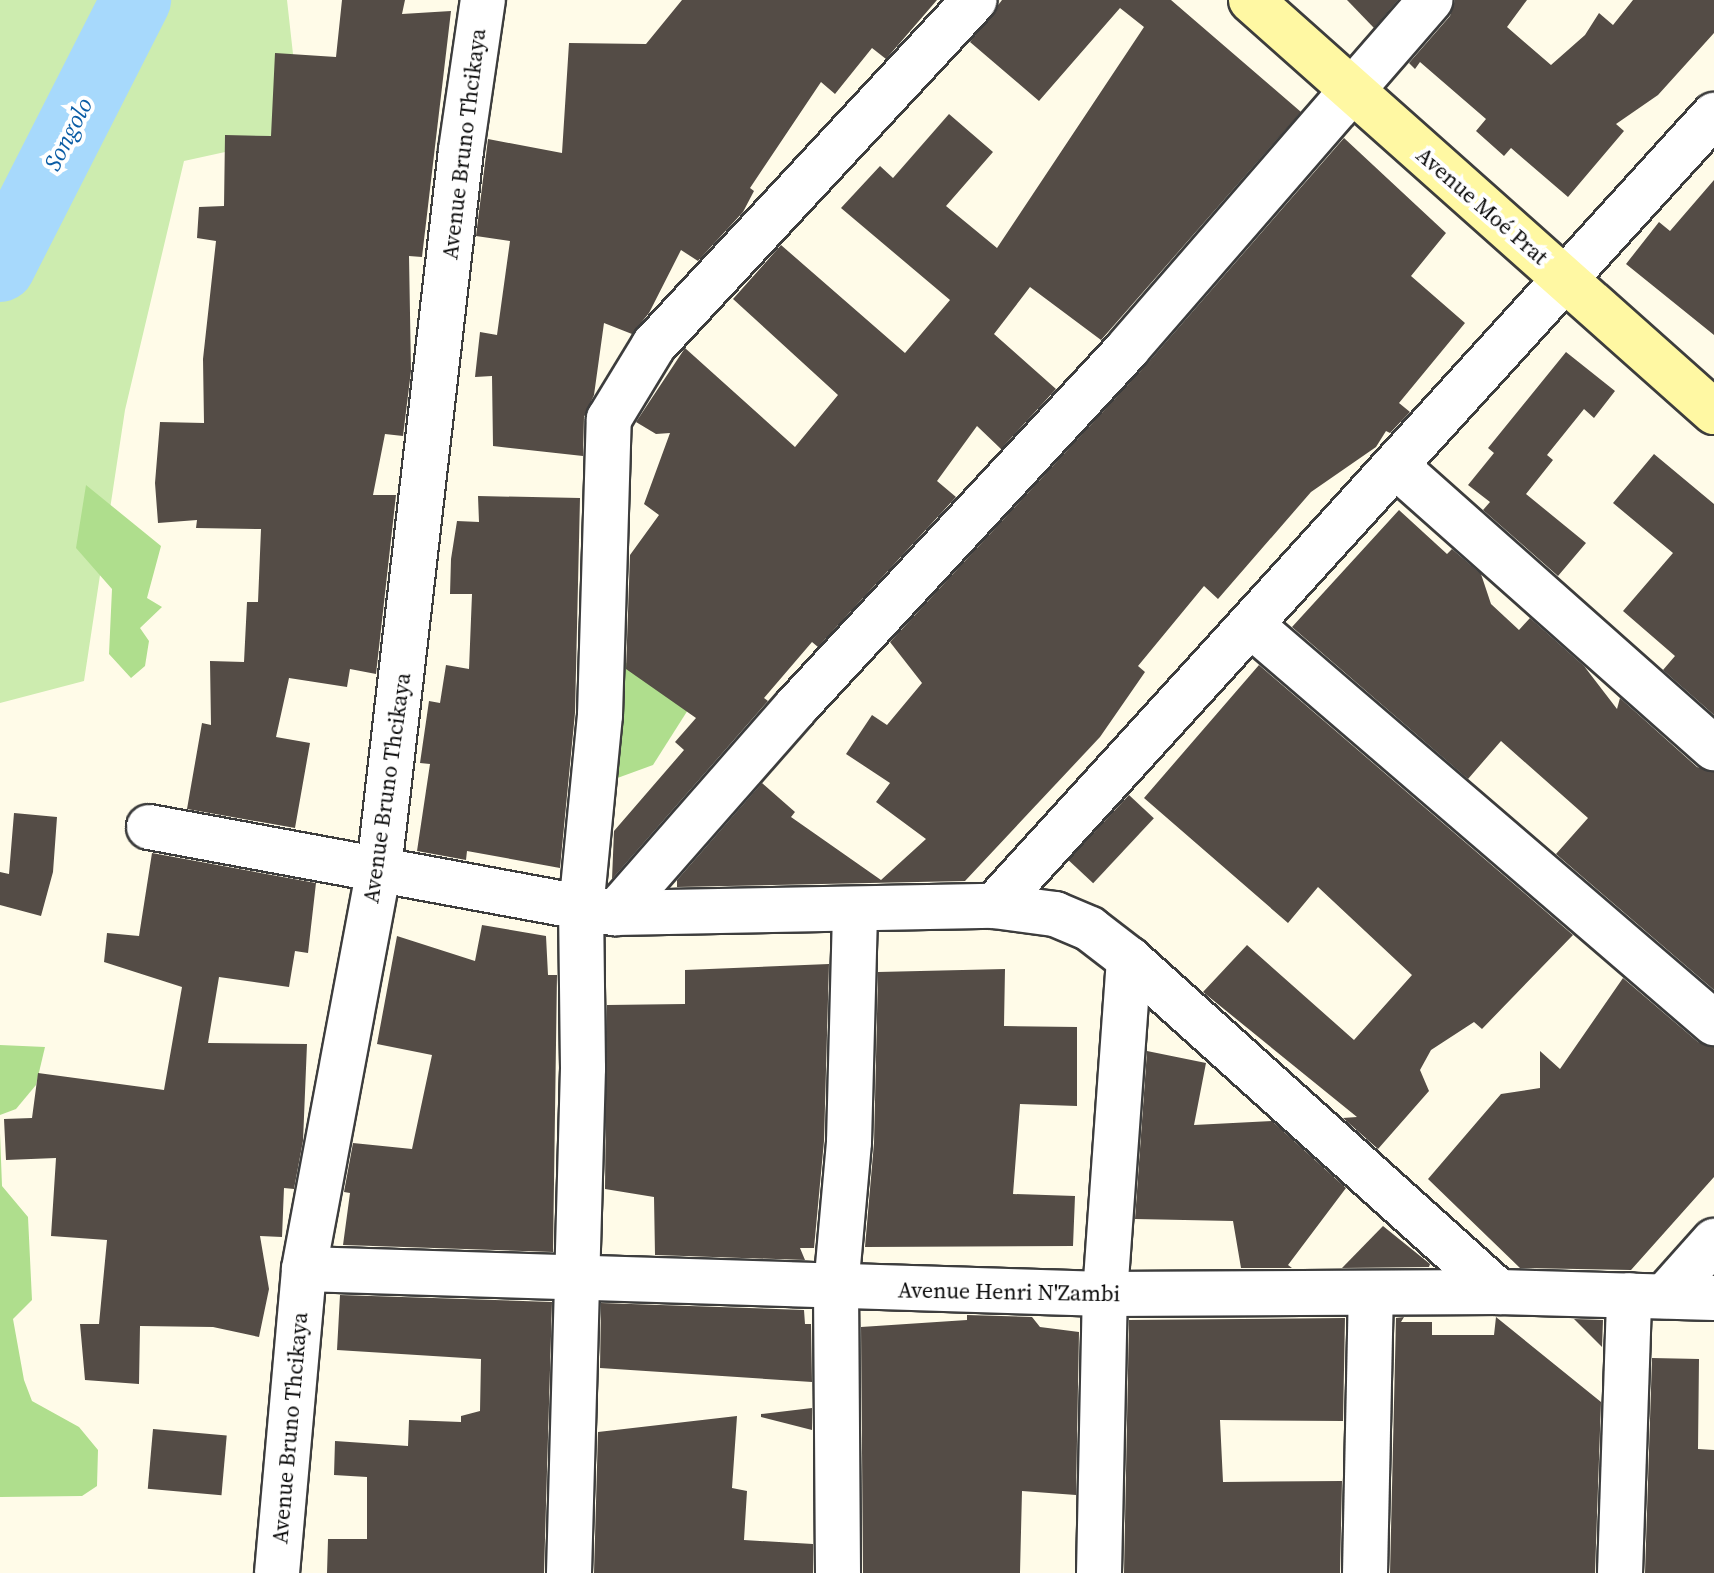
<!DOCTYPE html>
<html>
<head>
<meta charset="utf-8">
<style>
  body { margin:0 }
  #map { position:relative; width:1714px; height:1573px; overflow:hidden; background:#fffbe8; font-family:"Source Serif 4",serif }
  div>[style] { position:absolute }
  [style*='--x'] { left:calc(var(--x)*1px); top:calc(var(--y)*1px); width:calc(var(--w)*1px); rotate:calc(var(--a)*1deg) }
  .green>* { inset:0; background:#cdecaf }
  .forest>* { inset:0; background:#afde8d }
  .river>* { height:70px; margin:-35px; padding:0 35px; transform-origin:35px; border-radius:35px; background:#a7d9fc }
  .building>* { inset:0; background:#544c46; transform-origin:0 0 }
  .roads { filter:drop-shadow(2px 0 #3d3d3d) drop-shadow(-2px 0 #3d3d3d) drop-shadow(0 2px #3d3d3d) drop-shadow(0 -2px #3d3d3d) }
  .street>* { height:44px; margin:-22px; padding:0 22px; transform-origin:22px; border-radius:22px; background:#fff }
  .secondary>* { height:44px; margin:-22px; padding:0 22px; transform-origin:22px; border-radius:22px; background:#fff8a3 }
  span { translate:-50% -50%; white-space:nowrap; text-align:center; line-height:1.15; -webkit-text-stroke:8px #fff; paint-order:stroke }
  .street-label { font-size:22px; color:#0a0a0a }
  .water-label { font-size:24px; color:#0b5da5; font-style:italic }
</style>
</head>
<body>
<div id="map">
  <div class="green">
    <i style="clip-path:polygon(0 0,287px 0,302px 135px,184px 161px,125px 410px,84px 681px,0 703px)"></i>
  </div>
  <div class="forest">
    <i style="clip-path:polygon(86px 485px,161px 546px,147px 598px,162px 607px,140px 628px,149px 641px,145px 666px,131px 678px,109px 654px,112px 589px,76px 548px)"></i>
    <i style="clip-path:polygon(618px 658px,693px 702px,653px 765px,601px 784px)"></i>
    <i style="clip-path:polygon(0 1045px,45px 1047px,36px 1085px,16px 1109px,0 1115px)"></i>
    <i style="clip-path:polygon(0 1133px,2px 1186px,28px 1217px,32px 1300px,13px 1319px,24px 1380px,32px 1401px,79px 1427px,98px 1450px,97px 1486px,82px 1496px,0 1497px)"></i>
  </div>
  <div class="river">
    <i style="--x:0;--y:267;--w:300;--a:-63"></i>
  </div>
  <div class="building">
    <i style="clip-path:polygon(342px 0,405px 0,402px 14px,451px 11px,422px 257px,409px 256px,411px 371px,403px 436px,385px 434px,373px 495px,396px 495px,376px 674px,350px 669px,347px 687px,289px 678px,276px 737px,310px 743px,295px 828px,187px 809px,202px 723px,211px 725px,210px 661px,244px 662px,247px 602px,258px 602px,261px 529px,196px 528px,197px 520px,158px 523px,155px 483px,160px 422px,204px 423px,203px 359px,216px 241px,197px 238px,199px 207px,224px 206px,225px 135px,271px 136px,275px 53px,336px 57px)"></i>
    <i style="clip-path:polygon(682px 0,937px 0,886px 59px,872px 48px,835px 94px,821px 82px,750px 188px,754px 191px,743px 212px,698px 261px,681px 250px,649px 313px,632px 334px,604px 323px,594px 395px,584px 417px,583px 456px,493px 446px,492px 376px,475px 377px,480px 332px,497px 335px,510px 241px,476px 236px,488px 139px,562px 153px,569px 43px,646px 44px)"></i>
    <i style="clip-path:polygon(1002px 0,1171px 0,1301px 112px,1101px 340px,1030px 287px,994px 334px,1056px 389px,1001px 449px,977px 426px,937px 481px,956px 497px,818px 647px,812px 642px,764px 698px,768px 701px,612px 879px,614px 831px,684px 750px,675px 742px,696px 718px,626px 669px,630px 555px,659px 515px,644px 504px,670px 433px,656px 434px,636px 422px,685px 348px,795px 447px,838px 395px,733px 299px,781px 245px,905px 353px,950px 300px,841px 208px,880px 166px,893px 178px,949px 114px,993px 152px,946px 206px,997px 248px,1144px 27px,1120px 8px,1039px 101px,970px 42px)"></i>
    <i style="clip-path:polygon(1347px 0,1398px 0,1374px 28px)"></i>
    <i style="clip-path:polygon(1455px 0,1527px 0,1507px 27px,1551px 65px,1585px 35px,1599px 13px,1613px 25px,1633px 0,1714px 0,1714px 33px,1658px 95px,1616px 124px,1624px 131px,1568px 197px,1511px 148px,1504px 156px,1476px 131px,1486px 119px,1420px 62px,1415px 69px,1409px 63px,1450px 16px)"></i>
    <i style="clip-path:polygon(1344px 138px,1446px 233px,1411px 276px,1465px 323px,1399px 403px,1410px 412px,1390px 433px,1386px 431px,1376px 447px,1311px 492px,1218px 599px,1204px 586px,1138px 666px,1145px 672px,1100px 737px,965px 881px,677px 887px,677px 880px,762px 783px,795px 812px,791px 817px,881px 880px,926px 839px,876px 802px,890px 783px,846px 754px,872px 715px,887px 725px,922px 683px,890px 642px,1146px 365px)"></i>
    <i style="clip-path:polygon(1714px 180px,1714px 335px,1626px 264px,1659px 222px,1670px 231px)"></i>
    <i style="clip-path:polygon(1566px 352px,1615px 391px,1594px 418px,1584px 409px,1547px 455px,1553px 460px,1526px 494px,1586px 543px,1558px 576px,1483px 510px,1490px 502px,1468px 485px,1494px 453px,1488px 448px)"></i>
    <i style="clip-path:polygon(1654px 454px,1714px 504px,1714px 715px,1663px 670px,1675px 656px,1623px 611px,1673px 553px,1613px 503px)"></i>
    <i style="clip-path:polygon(478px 496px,580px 498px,575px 713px,560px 868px,467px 851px,466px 860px,417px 851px,430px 764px,420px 763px,429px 701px,440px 703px,446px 665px,469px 669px,472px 594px,450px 594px,451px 559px,457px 521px,479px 522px)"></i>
    <i style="clip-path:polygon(1399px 510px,1447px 554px,1452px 549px,1481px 574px,1491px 604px,1519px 630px,1530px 618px,1584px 666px,1617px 709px,1620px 698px,1697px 767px,1714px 772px,1714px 990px,1556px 854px,1588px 818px,1501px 741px,1468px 779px,1292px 627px)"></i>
    <i style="clip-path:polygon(1259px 665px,1573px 935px,1482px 1029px,1474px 1022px,1431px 1050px,1420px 1070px,1429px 1091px,1378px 1149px,1343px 1118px,1357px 1117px,1203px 992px,1247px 945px,1354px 1040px,1412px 975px,1318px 887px,1288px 923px,1144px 798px)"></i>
    <i style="left:1129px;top:795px;width:34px;height:89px;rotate:43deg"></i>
    <i style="clip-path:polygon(14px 813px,57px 817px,53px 872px,41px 916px,0 905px,0 872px,9px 874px)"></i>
    <i style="clip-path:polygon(152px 853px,316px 883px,308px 953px,295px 951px,289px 987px,219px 977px,208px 1043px,307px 1044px,303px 1141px,294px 1189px,284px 1188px,282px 1237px,260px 1236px,269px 1289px,259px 1337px,213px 1327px,140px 1326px,139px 1384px,85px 1380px,80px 1324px,99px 1324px,107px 1240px,51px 1236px,56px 1158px,6px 1160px,4px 1119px,32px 1118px,38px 1073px,164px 1090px,182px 987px,104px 962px,107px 933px,139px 936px)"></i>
    <i style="clip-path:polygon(482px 925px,546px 936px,548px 975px,557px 975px,553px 1252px,343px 1245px,350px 1193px,344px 1192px,353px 1143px,412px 1149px,432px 1055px,377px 1044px,397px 936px,475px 961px)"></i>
    <i style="clip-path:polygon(829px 964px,824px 1141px,814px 1248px,800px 1248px,805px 1260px,655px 1255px,654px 1197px,605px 1189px,607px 1005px,685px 1004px,685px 970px)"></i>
    <i style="clip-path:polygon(1005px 969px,1004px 1026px,1077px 1027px,1077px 1106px,1020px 1104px,1013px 1194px,1075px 1196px,1073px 1246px,865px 1247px,874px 1143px,878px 972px)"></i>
    <i style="clip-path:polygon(1623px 978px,1698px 1042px,1714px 1047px,1714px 1177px,1631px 1270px,1520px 1268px,1428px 1179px,1501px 1094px,1540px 1088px,1540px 1051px,1560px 1069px)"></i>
    <i style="clip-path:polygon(1147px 1051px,1206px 1063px,1194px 1125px,1272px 1121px,1346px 1188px,1288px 1265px,1292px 1268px,1241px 1268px,1233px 1221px,1135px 1219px)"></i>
    <i style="clip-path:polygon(1383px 1226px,1430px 1264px,1429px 1267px,1342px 1268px)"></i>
    <i style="clip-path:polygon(340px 1295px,552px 1302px,544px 1573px,327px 1573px,328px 1539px,367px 1539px,367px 1477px,334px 1475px,335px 1441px,408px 1446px,409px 1420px,461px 1422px,461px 1416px,480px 1411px,481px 1359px,337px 1350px)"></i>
    <i style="clip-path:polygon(601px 1303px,804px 1310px,805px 1324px,811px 1324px,812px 1382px,600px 1368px)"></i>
    <i style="clip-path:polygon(967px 1315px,1032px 1317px,1040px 1327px,1079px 1332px,1076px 1495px,1022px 1491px,1020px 1573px,863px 1573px,861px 1327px,967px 1320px)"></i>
    <i style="clip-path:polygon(1404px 1317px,1401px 1322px,1432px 1322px,1432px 1335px,1494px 1335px,1496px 1317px,1601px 1402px,1595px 1573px,1390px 1573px,1396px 1318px)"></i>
    <i style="clip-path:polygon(1345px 1318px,1343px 1421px,1220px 1420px,1223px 1482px,1342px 1481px,1340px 1573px,1124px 1573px,1129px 1320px)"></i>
    <i style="clip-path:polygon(1574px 1319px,1603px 1320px,1602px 1347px)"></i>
    <i style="clip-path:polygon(1652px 1358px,1699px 1359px,1698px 1449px,1714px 1450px,1714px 1573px,1645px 1573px)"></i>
    <i style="clip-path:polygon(812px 1408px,812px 1430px,761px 1417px,761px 1414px)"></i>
    <i style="clip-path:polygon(737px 1416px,732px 1488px,747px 1491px,744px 1540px,813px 1544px,813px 1573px,594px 1573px,598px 1432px)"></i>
    <i style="left:153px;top:1429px;width:74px;height:60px;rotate:5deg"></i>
  </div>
  <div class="roads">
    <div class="street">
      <i style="--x:1396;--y:466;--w:425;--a:41.6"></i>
      <i style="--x:1251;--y:625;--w:611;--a:40.68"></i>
      <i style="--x:149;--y:827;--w:474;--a:10.5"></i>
      <i style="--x:615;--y:913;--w:379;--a:-1.1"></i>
      <i style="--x:994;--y:906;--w:62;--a:7.5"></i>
      <i style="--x:1055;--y:914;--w:38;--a:23"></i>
      <i style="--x:1090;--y:929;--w:49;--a:37.6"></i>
      <i style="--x:1129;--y:959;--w:498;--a:42"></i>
      <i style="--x:994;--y:906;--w:1070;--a:-47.69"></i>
      <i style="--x:615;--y:913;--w:273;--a:-48.7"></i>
      <i style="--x:795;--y:708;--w:490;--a:-47.2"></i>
      <i style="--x:1128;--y:348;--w:461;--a:-49"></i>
      <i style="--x:304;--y:1269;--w:801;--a:1.79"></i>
      <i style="--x:1105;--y:1294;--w:394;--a:-0.3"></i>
      <i style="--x:1499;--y:1292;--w:215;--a:1.6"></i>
      <i style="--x:1665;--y:1296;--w:74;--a:-48.3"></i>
      <i style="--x:277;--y:1573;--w:305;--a:-84.9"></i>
      <i style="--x:304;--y:1269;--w:407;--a:-79.4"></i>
      <i style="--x:379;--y:869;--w:724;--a:-83.49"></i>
      <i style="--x:461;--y:150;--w:152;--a:-81.7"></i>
      <i style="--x:569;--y:1573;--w:505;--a:-88.41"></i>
      <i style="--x:583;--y:1068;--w:159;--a:-90.7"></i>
      <i style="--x:581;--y:909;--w:195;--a:-84.4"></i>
      <i style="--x:600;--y:715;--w:296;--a:-88.3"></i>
      <i style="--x:609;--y:419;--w:87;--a:-58.7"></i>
      <i style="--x:654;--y:345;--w:471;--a:-47.1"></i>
      <i style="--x:838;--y:1573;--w:285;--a:-90.4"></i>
      <i style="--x:836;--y:1288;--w:147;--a:-84.9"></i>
      <i style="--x:849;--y:1142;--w:232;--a:-88.5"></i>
      <i style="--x:1099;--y:1573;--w:279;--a:-88.8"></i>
      <i style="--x:1105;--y:1294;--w:336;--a:-85.9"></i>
      <i style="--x:1365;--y:1573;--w:279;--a:-88.8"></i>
      <i style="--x:1620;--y:1573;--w:278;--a:-88.1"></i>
    </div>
    <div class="secondary">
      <i style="--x:1251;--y:0;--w:620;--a:41.66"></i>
    </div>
  </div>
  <div class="street-label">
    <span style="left:464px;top:144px;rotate:-83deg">Avenue Bruno Thcikaya</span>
    <span style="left:1482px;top:206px;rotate:41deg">Avenue Moé Prat</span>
    <span style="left:387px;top:788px;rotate:-82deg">Avenue Bruno Thcikaya</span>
    <span style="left:1009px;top:1292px;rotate:1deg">Avenue Henri N'Zambi</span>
    <span style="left:290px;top:1428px;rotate:-85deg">Avenue Bruno Thcikaya</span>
  </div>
  <div class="water-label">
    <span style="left:68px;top:134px;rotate:-63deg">Songolo</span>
  </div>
</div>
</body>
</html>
